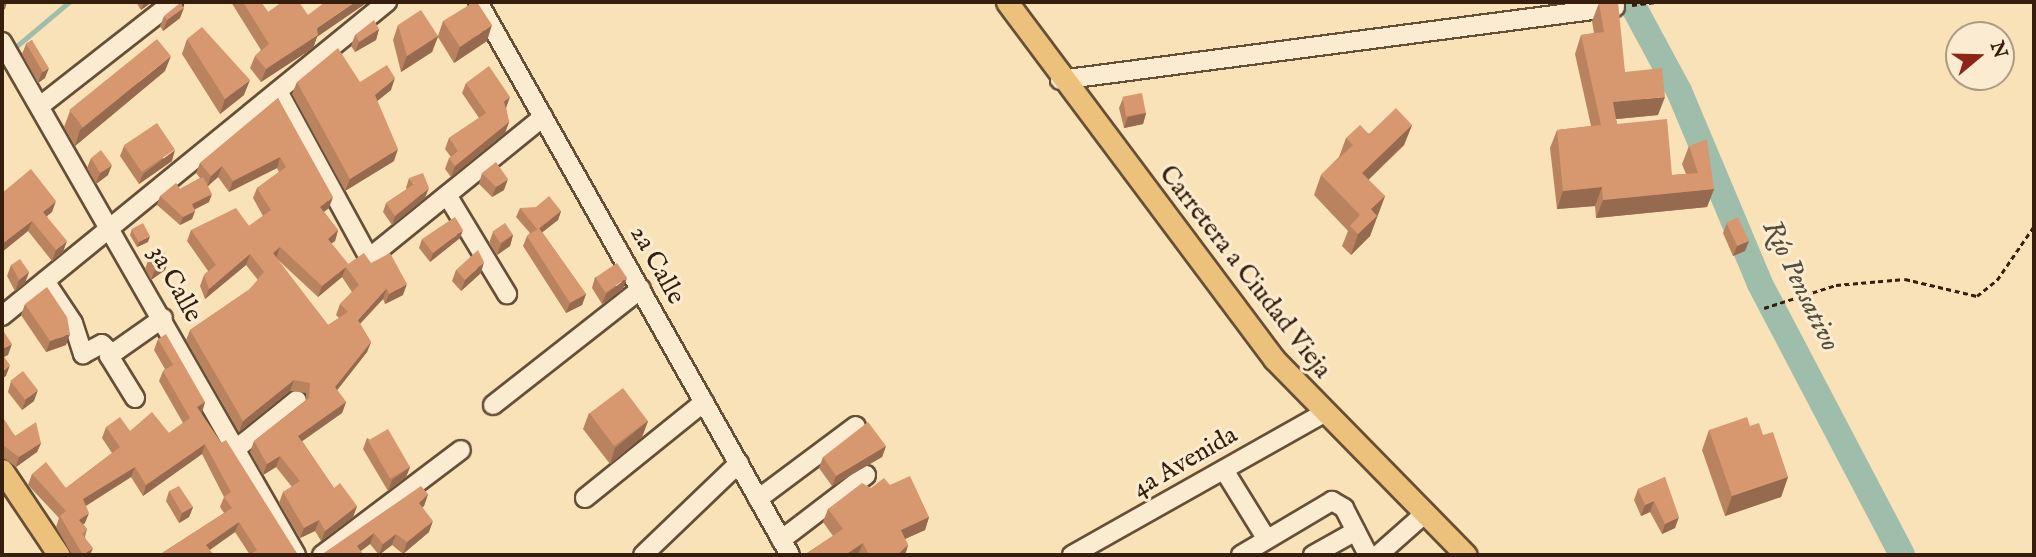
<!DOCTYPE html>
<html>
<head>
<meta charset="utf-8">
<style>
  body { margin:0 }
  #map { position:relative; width:2036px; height:557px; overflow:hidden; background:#f9e2b8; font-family:"IM FELL English",serif }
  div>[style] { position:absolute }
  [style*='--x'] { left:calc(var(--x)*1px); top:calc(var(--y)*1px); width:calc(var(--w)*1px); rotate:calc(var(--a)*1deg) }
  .stream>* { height:4.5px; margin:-2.25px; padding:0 2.25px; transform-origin:2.25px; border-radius:2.25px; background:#9ebeab }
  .river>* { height:26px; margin:-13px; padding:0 13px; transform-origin:13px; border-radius:13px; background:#9ebeab }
  .path>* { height:2.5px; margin-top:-1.25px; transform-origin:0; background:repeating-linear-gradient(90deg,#351e0c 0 5px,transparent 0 8.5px) }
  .roads { filter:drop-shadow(2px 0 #664f37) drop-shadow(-2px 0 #664f37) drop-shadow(0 2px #664f37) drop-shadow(0 -2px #664f37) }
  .minor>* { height:18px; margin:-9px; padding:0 9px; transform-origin:9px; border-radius:9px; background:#fbecd1 }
  .major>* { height:21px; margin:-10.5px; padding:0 10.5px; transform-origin:10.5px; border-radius:10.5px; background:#ecc17c }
  .wall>* { inset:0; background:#b9835f }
  .shaded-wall>* { inset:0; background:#966a4e }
  .building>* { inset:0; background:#d7986f; transform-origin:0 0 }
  span { translate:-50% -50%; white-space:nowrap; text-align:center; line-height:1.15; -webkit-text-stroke:6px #fbecd1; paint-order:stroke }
  .street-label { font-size:26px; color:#351e0c }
  .water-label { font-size:28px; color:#544e3c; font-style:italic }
  .frame { position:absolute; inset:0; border:4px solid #351e0c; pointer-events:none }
  .north { position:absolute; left:1945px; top:21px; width:70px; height:70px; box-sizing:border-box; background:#fbecd1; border:2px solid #ac9a82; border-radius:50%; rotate:71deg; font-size:19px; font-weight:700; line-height:28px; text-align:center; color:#351e0c }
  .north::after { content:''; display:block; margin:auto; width:24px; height:32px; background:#8f2418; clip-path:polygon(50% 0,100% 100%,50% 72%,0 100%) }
</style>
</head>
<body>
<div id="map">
  <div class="stream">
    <i style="--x:11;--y:51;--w:76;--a:-40.2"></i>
  </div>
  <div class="river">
    <i style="--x:1631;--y:2;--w:101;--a:61.7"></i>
    <i style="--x:1679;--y:91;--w:209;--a:67.2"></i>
    <i style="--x:1760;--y:284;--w:306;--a:62.3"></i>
  </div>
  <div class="path">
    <i style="--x:1632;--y:5;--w:24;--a:-7"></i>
    <i style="--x:1764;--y:308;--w:76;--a:-17.7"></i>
    <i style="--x:1836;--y:285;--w:69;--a:-5"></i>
    <i style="--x:1905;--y:279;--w:74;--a:13.3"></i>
    <i style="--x:1977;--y:296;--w:26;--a:-39"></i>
    <i style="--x:1997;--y:280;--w:65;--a:-55.6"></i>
  </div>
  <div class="roads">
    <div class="minor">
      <i style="--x:478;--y:2;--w:635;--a:60.57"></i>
      <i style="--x:2;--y:42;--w:591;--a:60.18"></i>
      <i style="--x:1060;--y:80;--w:560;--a:-7.49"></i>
      <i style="--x:278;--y:91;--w:190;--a:61.4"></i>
      <i style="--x:369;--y:258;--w:224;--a:-39"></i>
      <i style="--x:40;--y:106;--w:169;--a:-38"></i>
      <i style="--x:447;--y:195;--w:116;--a:58.8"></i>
      <i style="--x:45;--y:281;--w:50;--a:56.3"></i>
      <i style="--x:73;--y:323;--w:33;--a:72"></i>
      <i style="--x:83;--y:354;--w:21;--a:-28"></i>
      <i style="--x:102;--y:344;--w:14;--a:45"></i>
      <i style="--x:2;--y:316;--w:497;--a:-39.2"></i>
      <i style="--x:135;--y:398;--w:49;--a:-121.8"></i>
      <i style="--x:109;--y:356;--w:66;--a:-35.1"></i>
      <i style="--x:493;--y:405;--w:188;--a:-38.1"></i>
      <i style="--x:236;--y:449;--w:78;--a:-38.8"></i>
      <i style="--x:1224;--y:470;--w:80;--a:58.3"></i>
      <i style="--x:585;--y:498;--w:153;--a:-38.9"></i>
      <i style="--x:758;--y:499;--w:122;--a:-36.7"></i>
      <i style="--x:781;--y:540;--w:107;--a:-37.4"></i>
      <i style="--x:322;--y:555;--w:174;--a:-37.1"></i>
      <i style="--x:643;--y:555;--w:133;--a:-43.8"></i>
      <i style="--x:1072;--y:555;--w:287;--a:-29.4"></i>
      <i style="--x:1241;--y:555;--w:106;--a:-30.7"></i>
      <i style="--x:1332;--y:501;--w:14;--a:30"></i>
      <i style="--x:1344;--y:508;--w:53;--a:62.9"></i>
      <i style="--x:1313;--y:555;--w:49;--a:-29.2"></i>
      <i style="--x:1378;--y:555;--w:60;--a:-41.6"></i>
    </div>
    <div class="major">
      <i style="--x:1007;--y:2;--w:446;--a:53.2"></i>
      <i style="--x:1274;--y:359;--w:274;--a:45.6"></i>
      <i style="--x:2;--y:470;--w:102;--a:56.2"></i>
    </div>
  </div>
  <div class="wall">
    <i style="clip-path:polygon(136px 2px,152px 2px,141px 10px)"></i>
    <i style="clip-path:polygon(231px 2px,261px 2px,268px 12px,317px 37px,313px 48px,261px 82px,250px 68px,255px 56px,261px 50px)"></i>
    <i style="clip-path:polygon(1599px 3px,1625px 72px,1658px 115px,1616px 119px,1617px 124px,1672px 175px,1686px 174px,1682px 164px,1689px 146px,1714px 189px,1707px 207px,1596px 218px,1595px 206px,1557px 209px,1550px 148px,1557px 130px,1591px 126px,1575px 54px,1581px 35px,1594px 33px,1592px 21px)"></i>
    <i style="clip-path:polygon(164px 16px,180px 18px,163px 31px,160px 26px)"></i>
    <i style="clip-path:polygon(443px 21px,487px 41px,454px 63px,438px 37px,432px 52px,401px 72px,393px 40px,398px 25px,438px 36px)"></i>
    <i style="clip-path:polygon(379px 29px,376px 40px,355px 52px,351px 46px,355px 35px)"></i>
    <i style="clip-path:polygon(187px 39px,244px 95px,220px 114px,182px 54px)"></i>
    <i style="clip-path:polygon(32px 40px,45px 78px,38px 83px,22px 54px,26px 44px)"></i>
    <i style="clip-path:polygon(165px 71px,75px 146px,64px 127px,70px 111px)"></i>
    <i style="clip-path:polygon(297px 82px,360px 82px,391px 90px,377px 101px,394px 161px,345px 191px,292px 94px)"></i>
    <i style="clip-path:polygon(466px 83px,506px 108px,509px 122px,505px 133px,451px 177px,445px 169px,449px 158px,451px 157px,445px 149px,449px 138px,479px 118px,462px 93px)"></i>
    <i style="clip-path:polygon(evenodd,278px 98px,329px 208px,324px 212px,338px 230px,335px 241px,331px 243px,348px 264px,371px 263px,403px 295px,385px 304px,383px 299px,360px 324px,371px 342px,367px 352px,337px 390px,346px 402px,342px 413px,302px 441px,334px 488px,357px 506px,353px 517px,321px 541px,315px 531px,300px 538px,279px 503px,283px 492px,292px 487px,276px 467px,263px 475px,250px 452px,254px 441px,306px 400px,306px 393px,290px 391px,239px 432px,186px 340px,190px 330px,250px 289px,258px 280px,246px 265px,205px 299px,200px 286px,204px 275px,208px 271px,187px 241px,191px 230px,249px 226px,263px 216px,253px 198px,257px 188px,279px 172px,277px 168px,229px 192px,218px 177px,208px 186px,209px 202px,194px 210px,195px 211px,192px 219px,180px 225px,157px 205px,160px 196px,180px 189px,200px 178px,196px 173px,200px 163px,278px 98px,276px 258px,318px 297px,342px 277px,352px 292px,340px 304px,336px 315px,339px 318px,328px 325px,276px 258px)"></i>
    <i style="clip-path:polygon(1123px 98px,1146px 113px,1143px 124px,1124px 128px,1119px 108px)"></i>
    <i style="clip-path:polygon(1412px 125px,1404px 145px,1368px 180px,1385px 196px,1370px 236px,1351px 255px,1342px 246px,1348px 231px,1314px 195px,1321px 175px,1339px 157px,1346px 138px)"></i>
    <i style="clip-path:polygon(124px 146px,172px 161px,139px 184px,120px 156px)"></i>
    <i style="clip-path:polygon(91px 158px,108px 175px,96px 184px,87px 168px)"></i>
    <i style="clip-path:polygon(482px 173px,504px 190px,492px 197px,479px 184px)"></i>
    <i style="clip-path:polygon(409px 178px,425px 198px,392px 225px,383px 212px,386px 203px,407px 189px,406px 188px)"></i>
    <i style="clip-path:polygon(2px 193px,52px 212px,47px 216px,63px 252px,52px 261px,28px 231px,2px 252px)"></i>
    <i style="clip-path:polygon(520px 208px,561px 211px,558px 220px,542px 232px,586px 294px,582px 305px,566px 313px,523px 246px,527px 236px,530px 233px,516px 217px)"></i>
    <i style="clip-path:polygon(1727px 223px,1745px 251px,1733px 256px,1723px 233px)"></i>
    <i style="clip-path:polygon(132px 229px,148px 242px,137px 247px,130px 235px)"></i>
    <i style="clip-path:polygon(493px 232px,513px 235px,510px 246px,497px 255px,489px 243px)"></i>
    <i style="clip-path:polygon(460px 238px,430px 262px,419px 248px,422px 239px)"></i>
    <i style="clip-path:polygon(149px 258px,169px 260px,165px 270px,151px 280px,145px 269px)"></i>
    <i style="clip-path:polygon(11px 265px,29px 272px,25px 283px,15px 291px,7px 276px)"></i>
    <i style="clip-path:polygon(456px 270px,481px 273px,461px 291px,452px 281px)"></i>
    <i style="clip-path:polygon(595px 277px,623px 289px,602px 304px,592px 288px)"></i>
    <i style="clip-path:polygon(25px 304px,66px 345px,46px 352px,21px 315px)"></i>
    <i style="clip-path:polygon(158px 339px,205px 402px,201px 413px,298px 555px,250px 555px,235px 532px,210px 550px,159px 555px,224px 513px,220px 507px,224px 497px,202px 454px,143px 496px,131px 477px,86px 506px,85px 523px,83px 524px,87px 529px,85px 537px,90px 555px,72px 555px,56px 527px,59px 518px,28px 485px,32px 474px,66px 488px,112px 453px,102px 438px,106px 427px,130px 431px,169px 433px,183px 423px,159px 381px,163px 371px,165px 369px,154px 350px)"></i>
    <i style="clip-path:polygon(11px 381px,34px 401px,22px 410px,8px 392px)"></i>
    <i style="clip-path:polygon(589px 413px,648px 421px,642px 437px,610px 464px,583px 429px)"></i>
    <i style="clip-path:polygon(2px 420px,15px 436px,41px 443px,37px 452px,16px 467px,2px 457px)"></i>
    <i style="clip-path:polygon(1750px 426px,1763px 435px,1788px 477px,1781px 497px,1725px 516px,1702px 450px,1709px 430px)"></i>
    <i style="clip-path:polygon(367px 438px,410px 467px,406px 477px,388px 491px,363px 449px)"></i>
    <i style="clip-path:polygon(886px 446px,882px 457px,832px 486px,819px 468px,823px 457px)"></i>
    <i style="clip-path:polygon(1665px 477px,1675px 528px,1662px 534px,1650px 512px,1641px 516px,1634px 500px,1638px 489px)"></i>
    <i style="clip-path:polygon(890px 485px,929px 517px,925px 530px,905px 539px,908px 545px,905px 555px,804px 555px,833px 536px,823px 522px,828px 509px,871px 488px)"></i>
    <i style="clip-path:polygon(169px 491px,193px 507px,189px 517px,179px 523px,166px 501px)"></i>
    <i style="clip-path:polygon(428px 494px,424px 506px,422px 507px,429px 532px,403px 554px,392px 545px,379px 555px,370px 544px,361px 551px,321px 555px)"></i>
  </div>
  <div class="shaded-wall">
    <i style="clip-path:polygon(3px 2px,7px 2px,5px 9px,2px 11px,2px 3px)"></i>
    <i style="clip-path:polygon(144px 2px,152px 2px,141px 10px)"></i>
    <i style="clip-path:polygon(355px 2px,368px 2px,317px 37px,313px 48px,261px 82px,266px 69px,317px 28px)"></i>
    <i style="clip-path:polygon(184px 8px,180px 18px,163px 31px,167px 20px)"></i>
    <i style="clip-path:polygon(492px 25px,487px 41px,454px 63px,460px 47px)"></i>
    <i style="clip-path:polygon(379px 29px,376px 40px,355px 52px,359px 42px)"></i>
    <i style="clip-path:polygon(438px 36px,432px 52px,401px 72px,407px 56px)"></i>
    <i style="clip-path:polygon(171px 56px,165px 71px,75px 146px,80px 130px)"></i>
    <i style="clip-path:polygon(49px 68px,45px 78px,38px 83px,42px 72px)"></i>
    <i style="clip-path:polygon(395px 78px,391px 90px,370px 107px,375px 95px)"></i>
    <i style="clip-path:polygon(250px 80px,244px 95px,220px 114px,225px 99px)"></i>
    <i style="clip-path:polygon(510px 97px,506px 108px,500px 112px,504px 101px)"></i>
    <i style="clip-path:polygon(1665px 97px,1658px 115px,1607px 120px,1613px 102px)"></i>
    <i style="clip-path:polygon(1146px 113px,1143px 124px,1124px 128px,1128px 117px)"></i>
    <i style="clip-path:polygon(509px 122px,505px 133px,451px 177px,455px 166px)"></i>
    <i style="clip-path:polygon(1412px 125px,1404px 145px,1355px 193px,1362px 173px)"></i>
    <i style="clip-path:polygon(398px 149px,394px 161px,345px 191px,350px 179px)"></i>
    <i style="clip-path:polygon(175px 150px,172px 161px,139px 184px,143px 174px)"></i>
    <i style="clip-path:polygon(280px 157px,277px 168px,229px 192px,233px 181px)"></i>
    <i style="clip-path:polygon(112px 165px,108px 175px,96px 184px,100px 173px)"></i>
    <i style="clip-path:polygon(222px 166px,218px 177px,207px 187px,211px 176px)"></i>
    <i style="clip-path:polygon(508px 179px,504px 190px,492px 197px,496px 187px)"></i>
    <i style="clip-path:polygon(1602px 187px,1595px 206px,1557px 209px,1563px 191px)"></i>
    <i style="clip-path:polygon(429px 188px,425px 198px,392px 225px,395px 216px)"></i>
    <i style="clip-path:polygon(1714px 189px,1707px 207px,1596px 218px,1603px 200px)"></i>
    <i style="clip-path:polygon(212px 194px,209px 202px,189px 212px,192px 204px)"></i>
    <i style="clip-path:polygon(1385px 196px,1370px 236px,1351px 255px,1358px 234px,1371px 209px)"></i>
    <i style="clip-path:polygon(333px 197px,329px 208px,316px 217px,320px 207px)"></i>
    <i style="clip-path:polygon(56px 201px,52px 212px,39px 222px,43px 212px)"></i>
    <i style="clip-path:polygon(195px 211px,192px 219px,180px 225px,183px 217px)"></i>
    <i style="clip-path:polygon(561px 211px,558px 220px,535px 238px,538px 230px)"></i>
    <i style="clip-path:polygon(32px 221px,28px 231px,2px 252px,2px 244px)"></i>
    <i style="clip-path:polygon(338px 230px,335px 241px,324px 249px,328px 239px)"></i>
    <i style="clip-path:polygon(463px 230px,460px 238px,430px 262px,433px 253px)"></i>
    <i style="clip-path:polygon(513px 235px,510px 246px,497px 255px,501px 244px)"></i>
    <i style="clip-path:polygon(150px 236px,148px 242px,137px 247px,139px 242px)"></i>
    <i style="clip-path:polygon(67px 241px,63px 252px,52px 261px,56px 250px)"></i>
    <i style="clip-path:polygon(1749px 241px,1745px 251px,1733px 256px,1737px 246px)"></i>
    <i style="clip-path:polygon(280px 247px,276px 258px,273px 253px)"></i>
    <i style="clip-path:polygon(250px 254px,246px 265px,205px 299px,209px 289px)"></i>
    <i style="clip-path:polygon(169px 260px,165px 270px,151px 280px,155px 269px)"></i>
    <i style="clip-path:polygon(484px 262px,481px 273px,461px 291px,465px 280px)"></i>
    <i style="clip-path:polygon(346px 267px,342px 277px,318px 297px,322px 286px)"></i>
    <i style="clip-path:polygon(29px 272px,25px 283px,15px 291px,19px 280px)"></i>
    <i style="clip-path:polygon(627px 278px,623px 289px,602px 304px,606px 294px)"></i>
    <i style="clip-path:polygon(407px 284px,403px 295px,385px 304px,389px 294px)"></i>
    <i style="clip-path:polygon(387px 288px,383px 299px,354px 330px,358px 320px)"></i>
    <i style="clip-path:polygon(586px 294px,582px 305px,566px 313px,570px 303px)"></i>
    <i style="clip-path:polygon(70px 334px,66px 345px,46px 352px,50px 341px)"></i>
    <i style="clip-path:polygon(371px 342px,367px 352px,331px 398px,335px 387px)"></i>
    <i style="clip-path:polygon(12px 344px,8px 355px,2px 358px,2px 349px)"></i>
    <i style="clip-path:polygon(10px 365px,6px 376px,2px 379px,2px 372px)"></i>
    <i style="clip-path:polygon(294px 380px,290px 391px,239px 432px,243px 421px)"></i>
    <i style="clip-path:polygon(38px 390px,34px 401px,22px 410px,26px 399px)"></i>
    <i style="clip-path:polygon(205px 402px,202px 413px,193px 418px,197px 407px)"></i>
    <i style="clip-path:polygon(346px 402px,342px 413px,294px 447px,298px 436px)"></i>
    <i style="clip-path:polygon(648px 421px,642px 437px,610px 464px,615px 448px)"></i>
    <i style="clip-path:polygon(41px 443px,37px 452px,16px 467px,19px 457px)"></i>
    <i style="clip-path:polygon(205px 444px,202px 454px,143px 496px,146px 485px)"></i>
    <i style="clip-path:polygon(886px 446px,882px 457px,832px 486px,836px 476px)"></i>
    <i style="clip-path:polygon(280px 456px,276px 467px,263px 475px,267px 464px)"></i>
    <i style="clip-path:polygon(135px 467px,131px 477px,79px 510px,83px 499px)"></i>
    <i style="clip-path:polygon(410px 467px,406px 477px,388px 491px,392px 480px)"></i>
    <i style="clip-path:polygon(1788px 477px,1781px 497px,1725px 516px,1732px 496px)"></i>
    <i style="clip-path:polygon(428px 494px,424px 506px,415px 514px,419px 503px)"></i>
    <i style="clip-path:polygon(1654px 501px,1650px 512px,1641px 516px,1645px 505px)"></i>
    <i style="clip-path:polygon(357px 506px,353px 517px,321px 541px,325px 531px)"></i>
    <i style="clip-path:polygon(193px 507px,189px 517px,179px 523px,182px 513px)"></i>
    <i style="clip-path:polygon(89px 513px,85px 523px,75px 530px,79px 520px)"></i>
    <i style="clip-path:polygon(929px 517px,925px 530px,896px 543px,901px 530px)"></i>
    <i style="clip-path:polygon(1679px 517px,1675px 528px,1662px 534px,1665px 524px)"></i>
    <i style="clip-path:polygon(319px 520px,315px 531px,300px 538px,304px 528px)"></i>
    <i style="clip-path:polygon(433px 521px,429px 532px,403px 554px,407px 542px)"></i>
    <i style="clip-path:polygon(239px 522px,235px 532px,202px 555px,206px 545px)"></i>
    <i style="clip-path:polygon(374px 533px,370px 544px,355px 555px,357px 546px)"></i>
    <i style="clip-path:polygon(396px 534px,392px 545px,379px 555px,383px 544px)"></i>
    <i style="clip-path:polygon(863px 543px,858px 555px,845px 555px)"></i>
    <i style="clip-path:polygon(908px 545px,905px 555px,897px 555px)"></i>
    <i style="clip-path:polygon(93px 548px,90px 555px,83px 555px)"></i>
  </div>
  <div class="building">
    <i style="clip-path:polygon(243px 2px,261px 2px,268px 12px,282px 2px,299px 2px,308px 15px,325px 2px,355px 2px,317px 28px,318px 35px,266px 69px,255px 56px,269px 44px)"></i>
    <i style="clip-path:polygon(474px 2px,477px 2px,492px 25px,460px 47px,443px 21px)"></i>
    <i style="clip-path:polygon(1609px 2px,1618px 2px,1625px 72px,1662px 68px,1665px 97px,1613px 102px,1617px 124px,1667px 119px,1672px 175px,1698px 173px,1689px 146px,1707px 139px,1714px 189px,1603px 200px,1602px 187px,1563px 191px,1557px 130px,1601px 125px,1581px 35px,1604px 32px,1599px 3px)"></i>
    <i style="clip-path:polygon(180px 3px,184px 8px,167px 20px,164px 16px)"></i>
    <i style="clip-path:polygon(421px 10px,438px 36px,407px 56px,398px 25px)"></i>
    <i style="clip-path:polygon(374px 20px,379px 29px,359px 42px,355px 35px)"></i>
    <i style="clip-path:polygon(202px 27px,250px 80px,225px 99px,187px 39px)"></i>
    <i style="left:157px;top:39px;width:22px;height:113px;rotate:51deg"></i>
    <i style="left:32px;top:40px;width:33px;height:7px;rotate:59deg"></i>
    <i style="clip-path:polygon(338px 48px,360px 82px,387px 65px,395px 78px,375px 95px,398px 149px,350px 179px,297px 82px)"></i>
    <i style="clip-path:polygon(489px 66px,510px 97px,504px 101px,509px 122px,455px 166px,449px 158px,458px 151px,449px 138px,486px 113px,466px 83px)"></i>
    <i style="left:1142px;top:93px;width:20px;height:20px;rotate:79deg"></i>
    <i style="clip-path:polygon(evenodd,278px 98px,333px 197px,320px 207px,338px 230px,328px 239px,348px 264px,364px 253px,371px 263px,390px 253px,407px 284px,389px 294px,387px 288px,358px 320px,371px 342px,335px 387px,346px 402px,298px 436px,334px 488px,340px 483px,357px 506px,325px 531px,319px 520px,304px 528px,283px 492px,300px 481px,280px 456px,267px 464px,254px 441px,309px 398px,310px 383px,294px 380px,243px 421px,190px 330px,250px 289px,264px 272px,250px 254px,209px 289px,204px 275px,216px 265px,191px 230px,236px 208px,249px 226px,271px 210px,257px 188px,286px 167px,280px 157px,233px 181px,222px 166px,211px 176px,200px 163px,278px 98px,280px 247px,322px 286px,346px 267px,359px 285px,340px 304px,348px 312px,328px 325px,273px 253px,280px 247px)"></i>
    <i style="clip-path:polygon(1396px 108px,1412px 125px,1362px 173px,1385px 196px,1371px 209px,1377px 216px,1358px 234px,1350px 226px,1360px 215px,1321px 175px,1353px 145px,1346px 138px,1360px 125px,1369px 134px)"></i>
    <i style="left:157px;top:123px;width:32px;height:40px;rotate:56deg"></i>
    <i style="clip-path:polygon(101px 150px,112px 165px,100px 173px,91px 158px)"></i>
    <i style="clip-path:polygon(496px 162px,508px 179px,496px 187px,482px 173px)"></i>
    <i style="clip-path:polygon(31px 169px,56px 201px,43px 212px,67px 241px,56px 250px,32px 221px,2px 244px,2px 193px)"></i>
    <i style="clip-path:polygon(423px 173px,429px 188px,395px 216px,386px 203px,414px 184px,409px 178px)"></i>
    <i style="clip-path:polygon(203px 177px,212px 194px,192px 204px,195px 211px,183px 217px,160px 196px,176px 183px,180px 189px)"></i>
    <i style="clip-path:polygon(549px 196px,561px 211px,539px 228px,537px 229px,520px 208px,536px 207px)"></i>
    <i style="clip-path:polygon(455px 217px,463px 230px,433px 253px,422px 239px)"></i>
    <i style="left:1738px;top:217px;width:26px;height:13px;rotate:65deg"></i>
    <i style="left:143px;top:223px;width:15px;height:13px;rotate:62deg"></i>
    <i style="left:505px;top:223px;width:14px;height:15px;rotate:56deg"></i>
    <i style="clip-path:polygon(539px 228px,586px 294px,570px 303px,527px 236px)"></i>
    <i style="left:162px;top:249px;width:13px;height:16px;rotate:58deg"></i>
    <i style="clip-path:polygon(478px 250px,484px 262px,465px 280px,456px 270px)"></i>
    <i style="clip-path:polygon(20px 259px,29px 272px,19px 280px,11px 265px)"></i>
    <i style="left:617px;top:263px;width:18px;height:26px;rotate:56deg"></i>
    <i style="clip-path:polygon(47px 287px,67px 317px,70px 334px,50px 341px,25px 304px)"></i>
    <i style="clip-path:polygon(2px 329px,12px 344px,2px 349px)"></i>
    <i style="clip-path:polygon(166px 334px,205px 402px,197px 407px,221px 443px,226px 440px,298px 555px,249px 555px,257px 550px,239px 522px,206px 545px,214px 555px,159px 555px,232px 508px,224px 497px,231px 492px,205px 444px,146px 485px,135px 467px,83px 499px,89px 513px,79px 520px,87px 529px,82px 534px,93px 548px,83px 555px,60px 516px,66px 511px,32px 474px,46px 462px,66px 488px,120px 447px,106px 427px,120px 417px,130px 431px,152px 412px,169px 433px,190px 418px,163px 371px,173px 365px,158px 339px)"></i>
    <i style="clip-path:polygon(2px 354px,10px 365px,2px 372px)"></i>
    <i style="left:23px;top:371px;width:24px;height:16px;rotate:52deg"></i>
    <i style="left:623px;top:388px;width:41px;height:42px;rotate:53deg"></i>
    <i style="clip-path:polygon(1747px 417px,1750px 426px,1759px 423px,1763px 435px,1773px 432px,1788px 477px,1732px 496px,1709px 430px)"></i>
    <i style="clip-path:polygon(4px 419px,15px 436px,36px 422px,41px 443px,19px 457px,4px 446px,2px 448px,2px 420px)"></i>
    <i style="clip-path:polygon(868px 422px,886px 446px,836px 476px,823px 457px)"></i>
    <i style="left:388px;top:429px;width:44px;height:23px;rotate:60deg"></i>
    <i style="clip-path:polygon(910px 476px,929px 517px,901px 530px,908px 545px,897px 555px,869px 555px,863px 543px,845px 555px,804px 555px,843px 529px,828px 509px,862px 483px,871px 488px,884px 478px,890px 485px)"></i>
    <i style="clip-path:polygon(1665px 477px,1679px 517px,1665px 524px,1654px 501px,1645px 505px,1638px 489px)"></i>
    <i style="clip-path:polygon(179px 486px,193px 507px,182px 513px,169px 491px)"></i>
    <i style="clip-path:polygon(421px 486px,428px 494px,419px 503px,433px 521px,407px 542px,396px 534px,383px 544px,374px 533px,357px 546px,364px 555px,321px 555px)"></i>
  </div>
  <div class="street-label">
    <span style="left:657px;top:265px;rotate:61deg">2a Calle</span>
    <span style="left:1245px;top:272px;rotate:52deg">Carretera a Ciudad Vieja</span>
    <span style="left:175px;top:284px;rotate:61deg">3a Calle</span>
    <span style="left:1185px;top:462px;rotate:-30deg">4a Avenida</span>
  </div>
  <div class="water-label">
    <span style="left:1800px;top:286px;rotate:64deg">Río Pensativo</span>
  </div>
  <div class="frame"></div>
  <div class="north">N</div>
</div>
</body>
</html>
